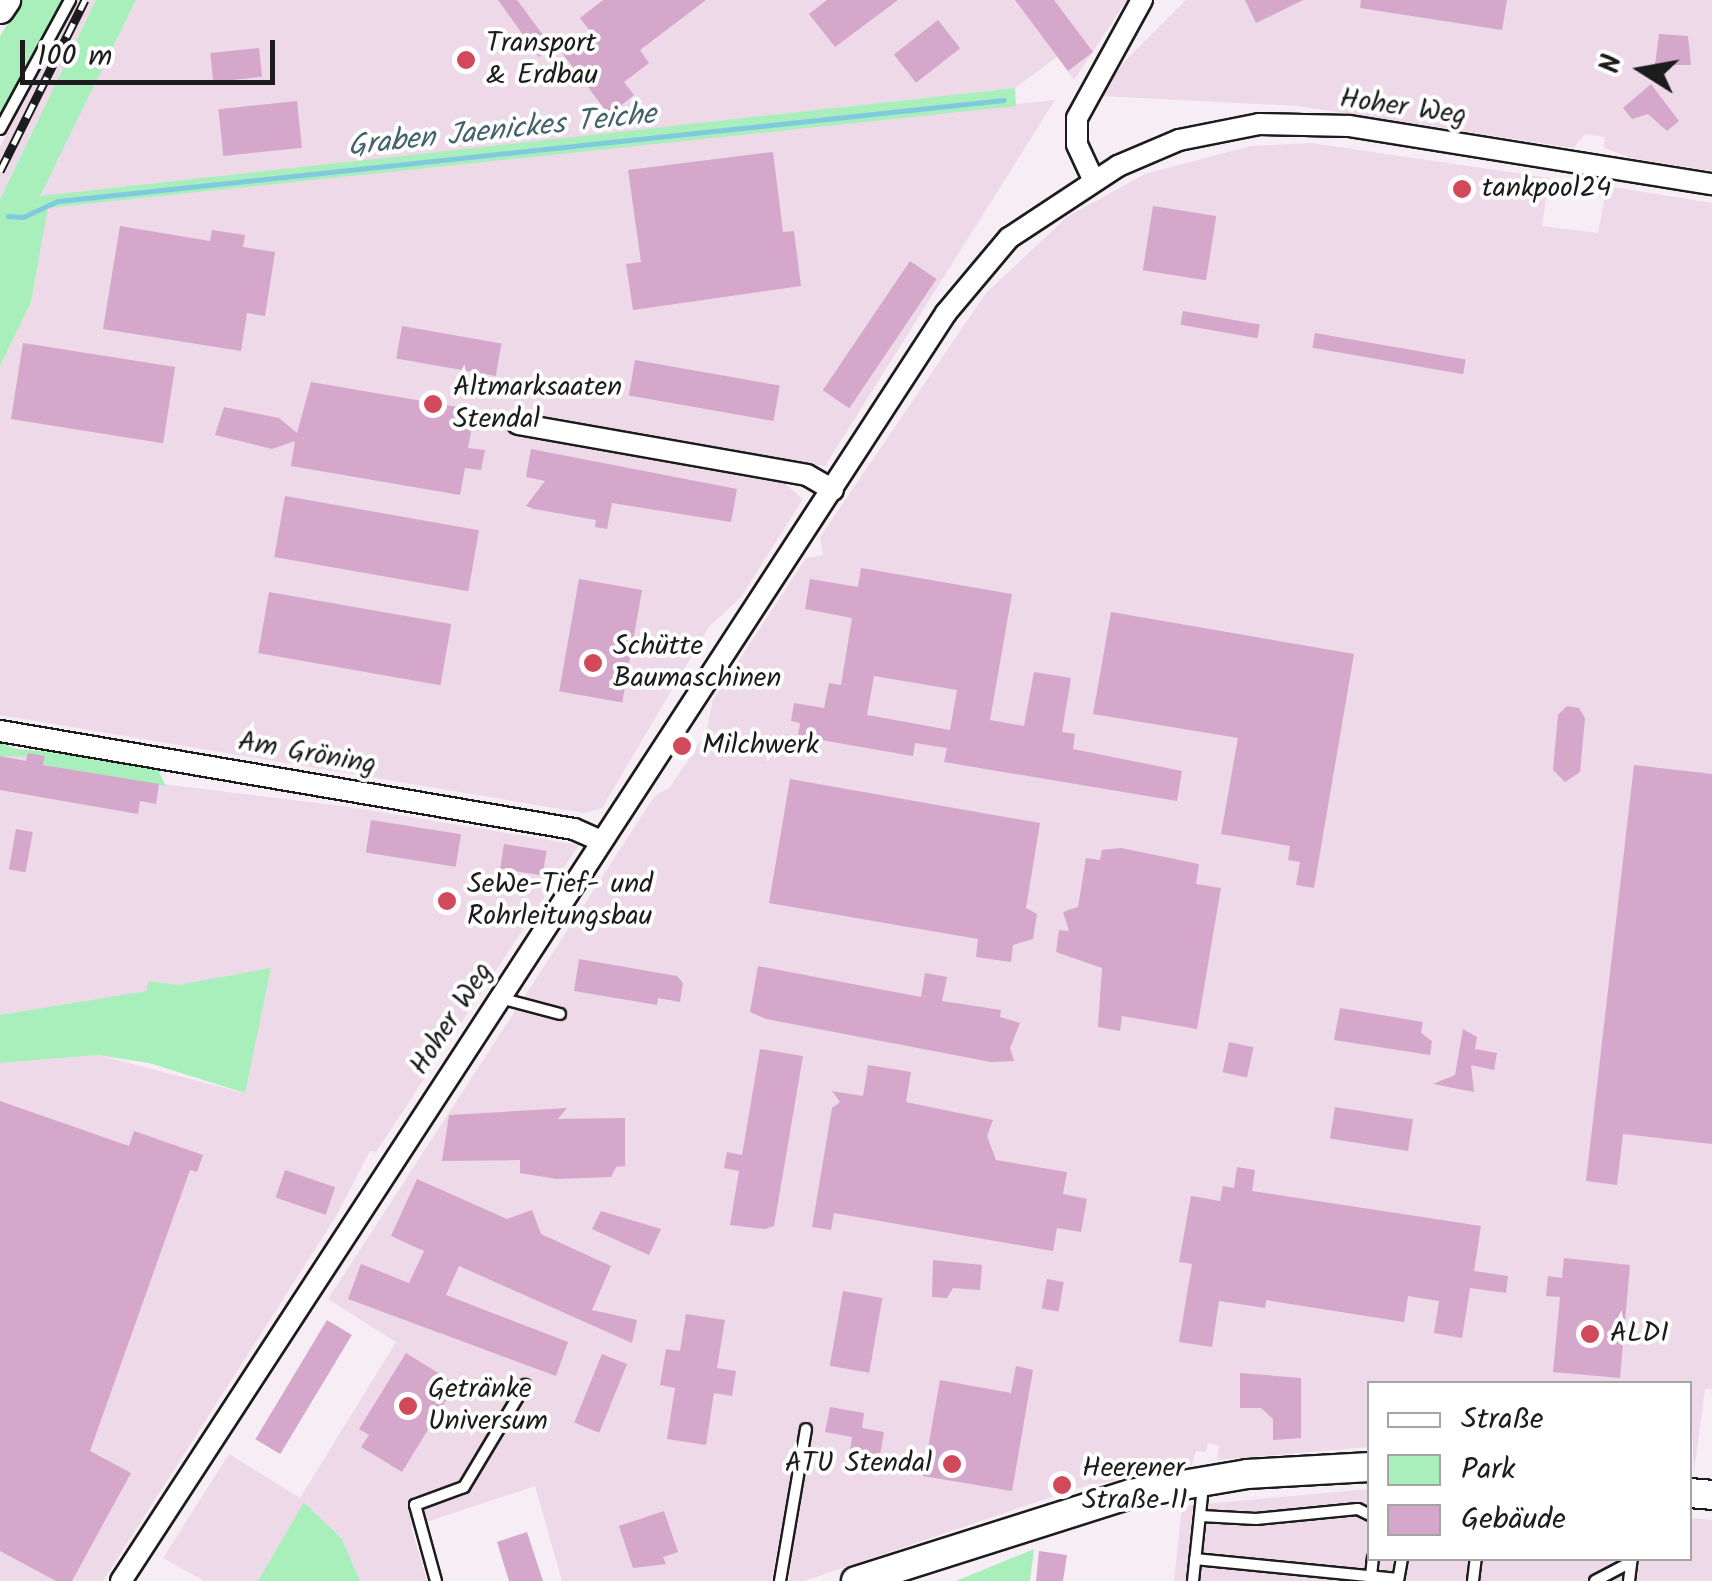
<!DOCTYPE html>
<html>
<head>
<meta charset="utf-8">
<style>
  body { margin:0 }
  #map { position:relative; width:1712px; height:1581px; overflow:hidden; background:#f7eef5; font-family:Kalam,sans-serif }
  div>[style] { position:absolute }
  [style*='--x'] { left:calc(var(--x)*1px); top:calc(var(--y)*1px); width:calc(var(--w)*1px); rotate:calc(var(--a)*1deg) }
  .built>* { inset:0; background:#edd9e8 }
  .green>* { inset:0; background:#a8efbb }
  .stream>* { height:5px; margin:-2.5px; padding:0 2.5px; transform-origin:2.5px; border-radius:2.5px; background:#80cae0 }
  .building>* { inset:0; background:#d5a8cb; transform-origin:0 0 }
  .roads { filter:drop-shadow(2px 0 #1c1c1c) drop-shadow(-2px 0 #1c1c1c) drop-shadow(0 2px #1c1c1c) drop-shadow(0 -2px #1c1c1c) }
  .service>* { height:10px; margin:-5px; padding:0 5px; transform-origin:5px; border-radius:5px; background:#fff }
  .minor>* { height:20px; margin:-10px; padding:0 10px; transform-origin:10px; border-radius:10px; background:#fff }
  .secondary>* { height:28px; margin:-14px; padding:0 14px; transform-origin:14px; border-radius:14px; background:#fff }
  .rail>* { height:9px; margin-top:-4.5px; transform-origin:0; background:repeating-linear-gradient(90deg,#fff 0 15px,#1c1c1c 0 30px); box-sizing:border-box; border-block:2px solid #1c1c1c }
  .dots>* { width:28px; height:28px; translate:-50% -50%; box-sizing:border-box; border:5px solid #fff; border-radius:50% }
  span { translate:-50% -50%; white-space:nowrap; text-align:center; line-height:1.15; -webkit-text-stroke:8px #fff; paint-order:stroke }
  .poi-label { font-size:28px; color:#1c1c1c }
  .left { translate:0 -50%; text-align:left }
  .right { translate:-100% -50%; text-align:right }
  .street-label { font-size:28px; color:#1c1c1c }
  .water-label { font-size:30px; color:#44626a; font-style:italic }
  .legend { position:absolute; left:1367px; top:1381px; width:325px; height:180px; box-sizing:border-box; background:#fff; border:2px solid #a4a4a4; margin:0; padding:12px 18px; list-style:none; font-size:30px; color:#1c1c1c }
  .legend li { display:flex; align-items:center; gap:20px; height:50px }
  .legend b { width:50px; border:2px solid #a4a4a4 }
  .north { position:absolute; left:1592px; top:20px; width:100px; height:100px; -webkit-text-stroke:8px #fff; paint-order:stroke; rotate:281deg; font-size:28px; font-weight:700; line-height:40px; text-align:center; color:#1c1c1c }
  .north::after { content:''; display:block; margin:auto; width:35px; height:45px; background:#1c1c1c; clip-path:polygon(50% 0,100% 100%,50% 72%,0 100%) }
  .scale { position:absolute; left:20px; top:40px; width:255px; height:45px; box-sizing:border-box; border:5px solid #1c1c1c; border-top:0; padding-left:12px; font-size:30px; line-height:35px; white-space:nowrap; color:#1c1c1c; -webkit-text-stroke:8px #fff; paint-order:stroke }
</style>
</head>
<body>
<div id="map">
  <div class="built">
    <i style="clip-path:polygon(75px 0,96px 0,0 199px,0 147px)"></i>
    <i style="clip-path:polygon(136px 0,1127px 0,1074px 80px,1057px 57px,1015px 88px,39px 197px)"></i>
    <i style="clip-path:polygon(1186px 0,1712px 0,1712px 171px,1631px 158px,1604px 148px,1605px 137px,1585px 134px,1573px 148px,1298px 106px,1100px 96px,1125px 61px)"></i>
    <i style="clip-path:polygon(1055px 100px,825px 466px,694px 447px,692px 465px,781px 480px,803px 499px,741px 597px,709px 627px,602px 808px,584px 813px,0 715px,0 366px,31px 302px,48px 208px)"></i>
    <i style="clip-path:polygon(1311px 143px,1549px 178px,1542px 226px,1598px 233px,1607px 186px,1712px 203px,1712px 1389px,1705px 1389px,1694px 1472px,1690px 1384px,1370px 1384px,1369px 1447px,1217px 1460px,1219px 1446px,1208px 1443px,1206px 1452px,1196px 1451px,1192px 1465px,1078px 1488px,804px 1581px,789px 1581px,795px 1526px,782px 1525px,771px 1581px,562px 1581px,535px 1486px,411px 1527px,427px 1581px,360px 1581px,342px 1539px,304px 1502px,258px 1581px,204px 1581px,163px 1558px,229px 1454px,300px 1498px,396px 1342px,328px 1299px,654px 797px,670px 787px,706px 733px,713px 700px,806px 558px,823px 555px,820px 537px,986px 293px,1067px 217px,1145px 174px,1251px 146px)"></i>
    <i style="clip-path:polygon(28px 753px,45px 756px,44px 765px,146px 782px,350px 807px,579px 845px,376px 1152px,370px 1151px,335px 1218px,103px 1581px,0 1581px,0 1063px,98px 1055px,244px 1093px,271px 969px,178px 985px,150px 981px,147px 991px,0 1015px,0 756px)"></i>
    <i style="clip-path:polygon(1369px 1489px,1370px 1558px,1690px 1558px,1690px 1518px,1712px 1520px,1712px 1581px,1174px 1581px,1182px 1506px)"></i>
  </div>
  <div class="green">
    <i style="clip-path:polygon(22px 0,63px 0,0 117px,0 36px)"></i>
    <i style="clip-path:polygon(96px 0,136px 0,40px 196px,1015px 88px,1016px 106px,48px 208px,31px 302px,0 366px,0 199px)"></i>
    <i style="clip-path:polygon(0 742px,16px 749px,121px 757px,157px 768px,166px 786px,43px 765px,45px 757px,0 756px)"></i>
    <i style="clip-path:polygon(271px 968px,245px 1093px,149px 1063px,98px 1055px,0 1063px,0 1015px,146px 991px,149px 981px,178px 985px)"></i>
    <i style="clip-path:polygon(304px 1502px,342px 1539px,360px 1581px,258px 1581px)"></i>
    <i style="clip-path:polygon(1034px 1549px,1030px 1581px,956px 1581px)"></i>
  </div>
  <div class="stream">
    <i style="--x:8;--y:216;--w:15;--a:4"></i>
    <i style="--x:23;--y:217;--w:38;--a:-25"></i>
    <i style="--x:58;--y:201;--w:951;--a:-6.09"></i>
  </div>
  <div class="building">
    <i style="clip-path:polygon(498px 0,517px 0,552px 47px,539px 57px)"></i>
    <i style="clip-path:polygon(603px 0,706px 0,640px 50px,649px 63px,624px 82px,634px 95px,609px 115px,562px 53px,590px 31px,580px 18px)"></i>
    <i style="clip-path:polygon(827px 0,898px 0,835px 47px,809px 14px)"></i>
    <i style="clip-path:polygon(1015px 0,1054px 0,1093px 52px,1068px 71px)"></i>
    <i style="clip-path:polygon(1245px 0,1303px 0,1256px 23px)"></i>
    <i style="clip-path:polygon(1361px 0,1507px 0,1502px 30px,1360px 8px)"></i>
    <i style="left:938px;top:20px;width:36px;height:56px;rotate:52deg"></i>
    <i style="clip-path:polygon(1659px 34px,1688px 36px,1691px 65px,1655px 65px)"></i>
    <i style="left:259px;top:48px;width:29px;height:49px;rotate:84deg"></i>
    <i style="clip-path:polygon(1651px 84px,1679px 121px,1667px 131px,1648px 114px,1632px 119px,1623px 108px)"></i>
    <i style="left:297px;top:101px;width:47px;height:79px;rotate:84deg"></i>
    <i style="clip-path:polygon(773px 152px,783px 232px,794px 231px,801px 286px,633px 310px,626px 264px,641px 262px,628px 170px)"></i>
    <i style="left:1153px;top:206px;width:64px;height:65px;rotate:9deg"></i>
    <i style="clip-path:polygon(120px 226px,210px 241px,212px 230px,245px 235px,243px 247px,275px 252px,265px 316px,247px 313px,241px 351px,103px 329px)"></i>
    <i style="left:910px;top:261px;width:32px;height:156px;rotate:34deg"></i>
    <i style="left:1183px;top:311px;width:78px;height:14px;rotate:10deg"></i>
    <i style="left:402px;top:326px;width:101px;height:33px;rotate:10deg"></i>
    <i style="left:1315px;top:333px;width:153px;height:15px;rotate:10deg"></i>
    <i style="left:23px;top:343px;width:154px;height:77px;rotate:9deg"></i>
    <i style="left:635px;top:360px;width:147px;height:36px;rotate:10deg"></i>
    <i style="clip-path:polygon(311px 382px,475px 410px,468px 448px,485px 450px,481px 470px,465px 468px,460px 495px,291px 466px,295px 441px,272px 449px,215px 435px,224px 407px,279px 418px,297px 433px)"></i>
    <i style="clip-path:polygon(531px 449px,737px 489px,731px 522px,612px 503px,607px 529px,595px 527px,596px 520px,534px 509px,526px 506px,545px 481px,526px 477px)"></i>
    <i style="left:285px;top:496px;width:197px;height:62px;rotate:10deg"></i>
    <i style="clip-path:polygon(evenodd,861px 568px,1012px 594px,990px 720px,1024px 726px,1034px 672px,1071px 678px,1062px 732px,1075px 734px,1073px 749px,1182px 771px,1177px 801px,944px 762px,947px 748px,915px 743px,913px 756px,798px 736px,800px 723px,791px 721px,794px 703px,824px 708px,829px 683px,841px 685px,852px 618px,805px 609px,810px 579px,858px 587px,861px 568px,874px 676px,957px 690px,950px 730px,867px 715px,874px 676px)"></i>
    <i style="left:579px;top:579px;width:64px;height:114px;rotate:10deg"></i>
    <i style="left:269px;top:592px;width:185px;height:62px;rotate:10deg"></i>
    <i style="clip-path:polygon(1111px 612px,1354px 654px,1314px 888px,1296px 885px,1300px 862px,1288px 860px,1290px 846px,1221px 834px,1238px 738px,1093px 714px)"></i>
    <i style="clip-path:polygon(1567px 706px,1579px 708px,1585px 718px,1580px 772px,1565px 782px,1553px 770px,1558px 715px)"></i>
    <i style="clip-path:polygon(28px 753px,45px 756px,43px 765px,159px 784px,156px 804px,140px 801px,138px 814px,0 790px,0 756px,26px 761px)"></i>
    <i style="clip-path:polygon(1634px 765px,1712px 774px,1712px 1144px,1623px 1134px,1617px 1185px,1586px 1181px)"></i>
    <i style="clip-path:polygon(790px 779px,1040px 823px,1026px 908px,1037px 914px,1033px 939px,1013px 945px,1011px 962px,976px 957px,978px 939px,769px 903px)"></i>
    <i style="left:371px;top:820px;width:91px;height:33px;rotate:9deg"></i>
    <i style="left:16px;top:829px;width:17px;height:41px;rotate:10deg"></i>
    <i style="left:504px;top:844px;width:43px;height:25px;rotate:9deg"></i>
    <i style="clip-path:polygon(1121px 848px,1199px 864px,1196px 884px,1221px 888px,1197px 1029px,1122px 1016px,1120px 1031px,1098px 1027px,1102px 968px,1056px 952px,1059px 930px,1069px 931px,1063px 912px,1078px 907px,1086px 858px,1100px 860px,1102px 850px)"></i>
    <i style="clip-path:polygon(579px 959px,677px 976px,683px 983px,680px 1002px,658px 998px,657px 1005px,574px 991px)"></i>
    <i style="clip-path:polygon(758px 966px,921px 997px,925px 973px,947px 977px,942px 1001px,1001px 1010px,1000px 1017px,1020px 1023px,1010px 1048px,1014px 1061px,991px 1062px,766px 1019px,750px 1012px)"></i>
    <i style="clip-path:polygon(1340px 1008px,1423px 1022px,1421px 1033px,1432px 1041px,1430px 1055px,1334px 1040px)"></i>
    <i style="clip-path:polygon(1463px 1029px,1477px 1037px,1475px 1049px,1497px 1053px,1494px 1070px,1471px 1065px,1474px 1092px,1433px 1084px,1455px 1075px)"></i>
    <i style="left:1229px;top:1042px;width:25px;height:31px;rotate:12deg"></i>
    <i style="clip-path:polygon(760px 1049px,803px 1056px,774px 1226px,765px 1229px,730px 1225px,739px 1171px,724px 1168px,727px 1152px,742px 1155px)"></i>
    <i style="clip-path:polygon(868px 1065px,911px 1072px,906px 1102px,993px 1120px,987px 1136px,996px 1160px,1067px 1172px,1063px 1194px,1087px 1199px,1081px 1232px,1057px 1228px,1053px 1251px,834px 1213px,831px 1230px,812px 1227px,832px 1108px,840px 1102px,832px 1091px,863px 1096px)"></i>
    <i style="clip-path:polygon(0 1101px,129px 1146px,134px 1131px,203px 1155px,197px 1172px,190px 1170px,90px 1451px,131px 1473px,72px 1581px,56px 1581px,0 1551px)"></i>
    <i style="left:1335px;top:1107px;width:79px;height:32px;rotate:9deg"></i>
    <i style="clip-path:polygon(567px 1108px,558px 1119px,625px 1118px,625px 1166px,616px 1167px,611px 1177px,557px 1179px,520px 1173px,520px 1160px,442px 1161px,449px 1115px)"></i>
    <i style="clip-path:polygon(1237px 1167px,1255px 1170px,1252px 1191px,1481px 1226px,1474px 1271px,1508px 1276px,1506px 1293px,1470px 1288px,1462px 1338px,1434px 1333px,1439px 1301px,1408px 1296px,1404px 1322px,1266px 1300px,1265px 1308px,1219px 1301px,1212px 1347px,1179px 1342px,1192px 1264px,1179px 1262px,1191px 1196px,1220px 1201px,1223px 1186px,1234px 1188px)"></i>
    <i style="left:285px;top:1170px;width:53px;height:29px;rotate:19deg"></i>
    <i style="clip-path:polygon(417px 1179px,507px 1219px,532px 1210px,541px 1234px,611px 1266px,592px 1310px,637px 1320px,632px 1343px,459px 1266px,446px 1295px,568px 1342px,556px 1376px,348px 1299px,361px 1264px,409px 1283px,424px 1251px,391px 1236px)"></i>
    <i style="clip-path:polygon(601px 1211px,661px 1229px,649px 1255px,592px 1229px)"></i>
    <i style="clip-path:polygon(1564px 1258px,1630px 1265px,1620px 1378px,1553px 1372px,1560px 1297px,1546px 1296px,1548px 1276px,1562px 1278px)"></i>
    <i style="clip-path:polygon(933px 1260px,982px 1265px,980px 1290px,953px 1288px,947px 1298px,932px 1297px)"></i>
    <i style="left:1047px;top:1279px;width:17px;height:30px;rotate:10deg"></i>
    <i style="left:843px;top:1291px;width:40px;height:76px;rotate:10deg"></i>
    <i style="clip-path:polygon(686px 1314px,725px 1320px,717px 1368px,736px 1371px,732px 1396px,714px 1393px,706px 1445px,667px 1439px,675px 1388px,660px 1385px,666px 1349px,680px 1351px)"></i>
    <i style="left:327px;top:1320px;width:29px;height:139px;rotate:31deg"></i>
    <i style="clip-path:polygon(406px 1353px,456px 1384px,402px 1472px,361px 1447px,369px 1435px,359px 1429px)"></i>
    <i style="left:602px;top:1354px;width:27px;height:74px;rotate:22deg"></i>
    <i style="clip-path:polygon(1016px 1366px,1033px 1370px,1012px 1491px,923px 1476px,940px 1380px,1011px 1393px)"></i>
    <i style="clip-path:polygon(1240px 1373px,1301px 1378px,1301px 1438px,1273px 1440px,1273px 1419px,1261px 1408px,1240px 1408px)"></i>
    <i style="clip-path:polygon(830px 1407px,864px 1413px,862px 1428px,884px 1432px,880px 1455px,850px 1450px,852px 1437px,825px 1432px)"></i>
    <i style="clip-path:polygon(664px 1511px,678px 1552px,663px 1557px,666px 1564px,633px 1568px,619px 1526px)"></i>
    <i style="clip-path:polygon(527px 1532px,543px 1581px,509px 1581px,497px 1542px)"></i>
    <i style="clip-path:polygon(1039px 1551px,1067px 1555px,1063px 1581px,1036px 1581px)"></i>
  </div>
  <div class="roads">
    <div class="service">
      <i style="--x:0;--y:129;--w:147;--a:-61.5"></i>
      <i style="--x:500;--y:998;--w:62;--a:14.9"></i>
      <i style="--x:1201;--y:1516;--w:55;--a:3.1"></i>
      <i style="--x:1256;--y:1519;--w:102;--a:-5.6"></i>
      <i style="--x:1358;--y:1509;--w:13;--a:27"></i>
      <i style="--x:1195;--y:1559;--w:204;--a:5.6"></i>
      <i style="--x:1371;--y:1576;--w:18;--a:-84"></i>
      <i style="--x:436;--y:1581;--w:79;--a:-105.4"></i>
      <i style="--x:415;--y:1505;--w:52;--a:-20.2"></i>
      <i style="--x:464;--y:1487;--w:119;--a:-59.1"></i>
      <i style="--x:780;--y:1581;--w:154;--a:-80.3"></i>
      <i style="--x:1193;--y:1581;--w:96;--a:-84"></i>
      <i style="--x:1398;--y:1581;--w:23;--a:-80"></i>
      <i style="--x:1473;--y:1581;--w:23;--a:-83"></i>
      <i style="--x:1595;--y:1581;--w:41;--a:-27.8"></i>
      <i style="--x:1629;--y:1581;--w:23;--a:-83"></i>
    </div>
    <div class="minor">
      <i style="--x:1093;--y:179;--w:38;--a:-115"></i>
      <i style="--x:1077;--y:144;--w:26;--a:-90"></i>
      <i style="--x:1077;--y:118;--w:135;--a:-61.2"></i>
      <i style="--x:518;--y:424;--w:293;--a:10"></i>
      <i style="--x:807;--y:475;--w:30;--a:30"></i>
      <i style="--x:0;--y:731;--w:582;--a:9.69"></i>
      <i style="--x:574;--y:829;--w:30;--a:24"></i>
      <i style="--x:121;--y:1581;--w:1513;--a:-56.95"></i>
      <i style="--x:946;--y:313;--w:98;--a:-50"></i>
      <i style="--x:1009;--y:238;--w:131;--a:-33.4"></i>
      <i style="--x:1118;--y:166;--w:66;--a:-23.1"></i>
      <i style="--x:1179;--y:140;--w:82;--a:-11.3"></i>
      <i style="--x:1259;--y:124;--w:90;--a:1.3"></i>
      <i style="--x:1349;--y:126;--w:368;--a:9.1"></i>
    </div>
    <div class="secondary">
      <i style="--x:0;--y:9;--w:11;--a:-56"></i>
      <i style="--x:1690;--y:1493;--w:22;--a:5"></i>
      <i style="--x:856;--y:1581;--w:287;--a:-17.6"></i>
      <i style="--x:1130;--y:1494;--w:119;--a:-9.7"></i>
      <i style="--x:1247;--y:1474;--w:123;--a:-3.3"></i>
    </div>
  </div>
  <div class="rail">
    <i style="--x:0;--y:171;--w:191;--a:-63.6"></i>
  </div>
  <div class="dots">
    <i style="left:466px;top:60px;background:#d1495b"></i>
    <i style="left:1462px;top:189px;background:#d1495b"></i>
    <i style="left:433px;top:404px;background:#d1495b"></i>
    <i style="left:593px;top:663px;background:#d1495b"></i>
    <i style="left:682px;top:746px;background:#d1495b"></i>
    <i style="left:447px;top:901px;background:#d1495b"></i>
    <i style="left:1590px;top:1334px;background:#d1495b"></i>
    <i style="left:408px;top:1406px;background:#d1495b"></i>
    <i style="left:952px;top:1464px;background:#d1495b"></i>
    <i style="left:1062px;top:1485px;background:#d1495b"></i>
  </div>
  <div class="poi-label">
    <span class="left" style="left:486px;top:60px">Transport<br>&amp; Erdbau</span>
    <span class="left" style="left:1482px;top:189px">tankpool24</span>
    <span class="left" style="left:453px;top:404px">Altmarksaaten<br>Stendal</span>
    <span class="left" style="left:613px;top:663px">Schütte<br>Baumaschinen</span>
    <span class="left" style="left:702px;top:746px">Milchwerk</span>
    <span class="left" style="left:467px;top:901px">SeWe-Tief- und<br>Rohrleitungsbau</span>
    <span class="left" style="left:1610px;top:1334px">ALDI</span>
    <span class="left" style="left:428px;top:1406px">Getränke<br>Universum</span>
    <span class="right" style="left:932px;top:1464px">ATU Stendal</span>
    <span class="left" style="left:1082px;top:1485px">Heerener<br>Straße 11</span>
  </div>
  <div class="street-label">
    <span style="left:1403px;top:108px;rotate:8deg">Hoher Weg</span>
    <span style="left:307px;top:754px;rotate:10deg">Am Gröning</span>
    <span style="left:452px;top:1019px;rotate:-57deg">Hoher Weg</span>
  </div>
  <div class="water-label">
    <span style="left:502px;top:131px;rotate:-6deg">Graben Jaenickes Teiche</span>
  </div>
  <ul class="legend">
  <li><b style="height:12px;background:#fff"></b>Straße</li>
  <li><b style="height:28px;background:#a8efbb"></b>Park</li>
  <li><b style="height:28px;background:#d5a8cb"></b>Gebäude</li>
  </ul>
  <div class="north">N</div>
  <div class="scale">100 m</div>
</div>
</body>
</html>
